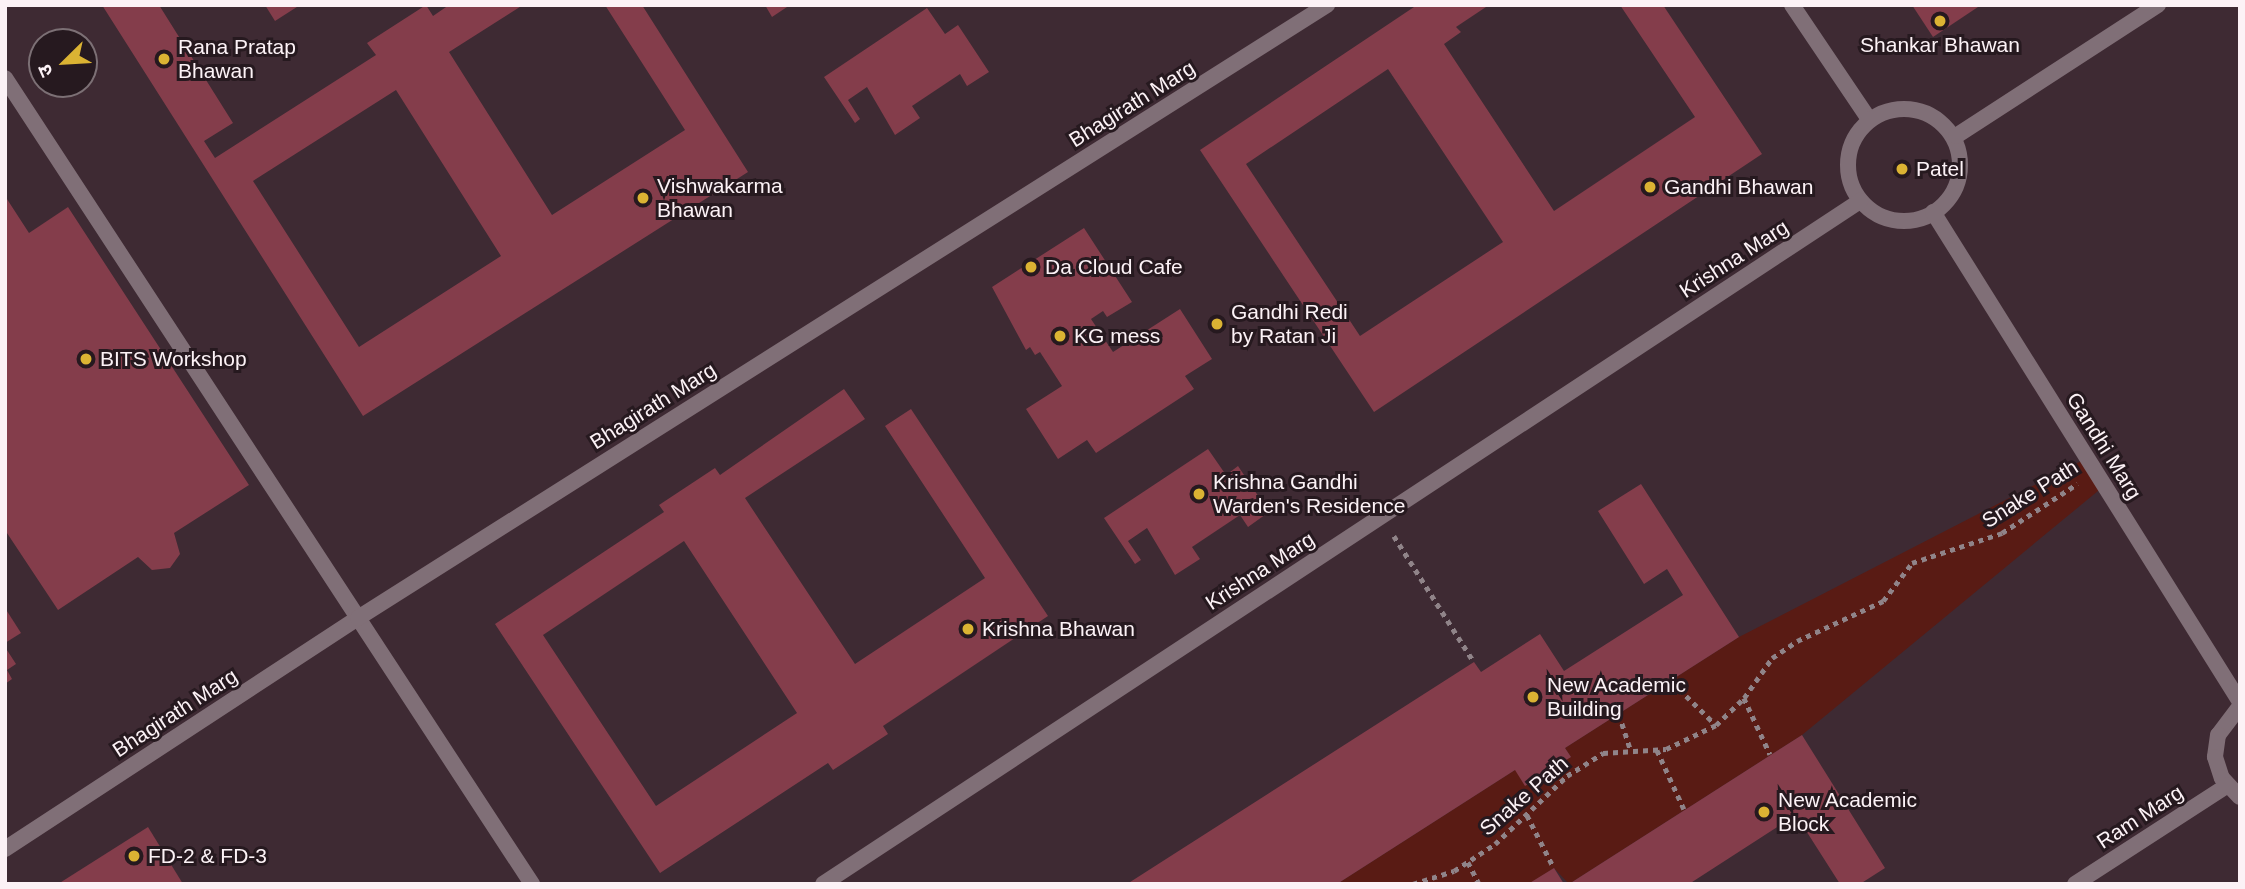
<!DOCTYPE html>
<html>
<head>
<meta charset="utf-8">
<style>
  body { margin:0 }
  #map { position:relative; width:2245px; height:889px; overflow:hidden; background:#302229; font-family:Helvetica,"Noto Sans Devanagari",sans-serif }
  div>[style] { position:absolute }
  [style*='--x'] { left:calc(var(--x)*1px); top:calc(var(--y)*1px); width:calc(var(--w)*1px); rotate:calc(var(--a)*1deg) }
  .built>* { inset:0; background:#3e2a33 }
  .green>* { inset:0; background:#591b14 }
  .building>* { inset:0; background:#843d4b }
  .path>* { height:4.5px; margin-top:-2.25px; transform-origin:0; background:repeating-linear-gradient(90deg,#908489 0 5px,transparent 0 10px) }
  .service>* { height:16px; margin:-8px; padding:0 8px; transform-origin:8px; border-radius:8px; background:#806f77 }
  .service>.ring { margin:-8px; padding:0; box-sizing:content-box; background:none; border:16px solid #806f77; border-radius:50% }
  .dots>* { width:19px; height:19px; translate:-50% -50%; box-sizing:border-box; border:4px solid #26191f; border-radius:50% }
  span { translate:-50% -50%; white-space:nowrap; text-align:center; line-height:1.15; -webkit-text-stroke:6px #26191f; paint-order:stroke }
  .poi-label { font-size:21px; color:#fcf2f6 }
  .left { translate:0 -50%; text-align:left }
  .street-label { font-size:21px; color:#fcf2f6 }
  .frame { position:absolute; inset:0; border:7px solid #fcf2f6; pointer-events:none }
  .north { position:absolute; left:28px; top:28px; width:70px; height:70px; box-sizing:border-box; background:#26191f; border:2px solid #7c7075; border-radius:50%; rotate:246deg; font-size:19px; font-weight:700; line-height:28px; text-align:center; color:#fcf2f6 }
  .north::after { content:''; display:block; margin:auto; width:24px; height:32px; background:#dbb333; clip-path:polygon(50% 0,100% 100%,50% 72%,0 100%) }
</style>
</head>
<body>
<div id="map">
  <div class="built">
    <i style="clip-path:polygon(evenodd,5px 5px,2240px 5px,2240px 884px,5px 884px,5px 5px,42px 42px,84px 42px,84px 84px,42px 84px,42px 42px)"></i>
  </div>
  <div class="green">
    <i style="clip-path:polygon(2087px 458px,2104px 486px,1802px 735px,1569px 884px,1554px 868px,1529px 884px,1337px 884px,1515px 770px,1571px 757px,1565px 748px,1739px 637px)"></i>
  </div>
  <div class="building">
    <i style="clip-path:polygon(evenodd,102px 5px,159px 5px,233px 123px,204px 141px,215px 158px,376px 55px,367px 43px,426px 5px,433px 16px,449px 5px,523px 5px,449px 52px,552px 215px,685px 130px,605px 5px,642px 5px,748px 172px,363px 416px,102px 5px,396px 90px,501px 256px,359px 347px,253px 181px,396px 90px)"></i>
    <i style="clip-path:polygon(265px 5px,300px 5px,275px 21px)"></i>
    <i style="clip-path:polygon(765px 5px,790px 5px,772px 17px)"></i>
    <i style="clip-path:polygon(evenodd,1417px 5px,1489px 5px,1456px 27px,1461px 32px,1444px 44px,1554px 211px,1695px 117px,1620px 5px,1663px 5px,1762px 154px,1374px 412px,1200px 150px,1417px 5px,1388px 69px,1503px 242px,1360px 336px,1246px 164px,1388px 69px)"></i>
    <i style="clip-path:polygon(1912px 5px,1981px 5px,1933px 37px)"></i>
    <i style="clip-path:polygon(927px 8px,945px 34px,958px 25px,989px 72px,967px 86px,960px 74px,912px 106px,920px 118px,895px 135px,867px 87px,848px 100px,860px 119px,855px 123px,824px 77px)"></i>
    <i style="clip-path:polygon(5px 196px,29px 233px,68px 207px,249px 485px,174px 533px,180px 554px,170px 568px,152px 570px,138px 557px,58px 610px,5px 530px)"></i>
    <i style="clip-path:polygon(1084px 228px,1132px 302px,1107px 317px,1103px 311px,1091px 319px,1113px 352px,1180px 309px,1212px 359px,1185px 376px,1194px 389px,1096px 453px,1087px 440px,1058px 459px,1026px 409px,1062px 386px,1040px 352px,1035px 355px,1030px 347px,1026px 350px,992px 287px)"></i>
    <i style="clip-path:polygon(evenodd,844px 389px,865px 419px,745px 498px,855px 664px,985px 578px,885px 426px,911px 409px,1048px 616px,883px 726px,888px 734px,833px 770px,828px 763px,660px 873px,495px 624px,664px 512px,659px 505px,715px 468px,720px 475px,844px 389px,684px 541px,797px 713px,656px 806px,543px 635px,684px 541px)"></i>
    <i style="clip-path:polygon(1208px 449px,1226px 475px,1238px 466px,1269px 512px,1248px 527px,1240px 515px,1192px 547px,1200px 559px,1175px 575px,1147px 528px,1128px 541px,1141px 560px,1135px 564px,1104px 518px)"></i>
    <i style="clip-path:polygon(1641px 484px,1739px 637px,1565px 748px,1571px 757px,1525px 786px,1515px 770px,1337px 884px,1127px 884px,1474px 662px,1481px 672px,1540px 634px,1564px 671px,1683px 595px,1667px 569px,1644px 584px,1598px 511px)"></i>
    <i style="clip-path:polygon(5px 608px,21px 633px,5px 643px)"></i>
    <i style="clip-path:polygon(5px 647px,16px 664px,7px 670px,12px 679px,5px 684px)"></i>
    <i style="clip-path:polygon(1802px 735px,1885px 868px,1860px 884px,1840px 884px,1796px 815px,1689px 884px,1569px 884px)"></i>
    <i style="clip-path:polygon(148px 827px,183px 884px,58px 884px)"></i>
    <i style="clip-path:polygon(1554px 868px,1564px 884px,1528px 884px)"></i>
  </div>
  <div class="path">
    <i style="--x:1394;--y:536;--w:149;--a:57.6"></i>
    <i style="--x:1672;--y:682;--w:62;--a:44.3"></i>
    <i style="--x:1744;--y:698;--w:62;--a:65.1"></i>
    <i style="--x:1619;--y:714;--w:39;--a:72"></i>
    <i style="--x:1657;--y:750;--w:65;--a:65.4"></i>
    <i style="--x:1527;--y:815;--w:59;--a:63"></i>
    <i style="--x:1468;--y:862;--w:25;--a:63"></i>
    <i style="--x:1413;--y:884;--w:43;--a:-17.6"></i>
    <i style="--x:1454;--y:871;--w:49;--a:-33.4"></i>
    <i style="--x:1495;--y:844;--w:99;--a:-43.4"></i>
    <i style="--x:1567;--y:776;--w:43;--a:-32.6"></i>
    <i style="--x:1603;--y:753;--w:63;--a:-3.6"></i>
    <i style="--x:1666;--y:749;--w:55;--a:-25.6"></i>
    <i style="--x:1716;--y:725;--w:39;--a:-44"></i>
    <i style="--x:1744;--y:698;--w:49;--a:-55"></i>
    <i style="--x:1772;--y:658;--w:30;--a:-34"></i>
    <i style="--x:1797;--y:641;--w:95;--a:-24.9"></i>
    <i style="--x:1883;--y:601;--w:48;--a:-52.7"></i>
    <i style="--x:1912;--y:563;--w:95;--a:-18.4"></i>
    <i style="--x:2002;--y:533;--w:90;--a:-33.2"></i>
  </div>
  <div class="service">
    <i style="--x:1792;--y:5;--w:138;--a:56"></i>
    <i style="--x:5;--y:78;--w:963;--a:56.82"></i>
    <i class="ring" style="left:1848px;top:109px;width:96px;height:96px"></i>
    <i style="--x:1956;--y:136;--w:241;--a:-33"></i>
    <i style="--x:1933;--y:212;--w:578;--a:57.93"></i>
    <i style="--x:2240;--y:706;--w:36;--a:127"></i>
    <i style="--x:2218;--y:735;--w:22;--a:98"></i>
    <i style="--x:2215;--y:757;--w:22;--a:72"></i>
    <i style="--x:2222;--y:778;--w:26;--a:47"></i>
    <i style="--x:5;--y:849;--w:422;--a:-33.2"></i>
    <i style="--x:358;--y:618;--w:1147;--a:-32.32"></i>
    <i style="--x:823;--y:884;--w:1242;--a:-33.37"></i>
    <i style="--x:2075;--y:884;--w:182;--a:-32.9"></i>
  </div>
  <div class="dots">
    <i style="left:1940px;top:21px;background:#dbb333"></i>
    <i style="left:164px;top:59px;background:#dbb333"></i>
    <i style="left:1902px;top:169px;background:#dbb333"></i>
    <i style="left:1650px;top:187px;background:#dbb333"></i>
    <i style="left:643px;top:198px;background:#dbb333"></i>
    <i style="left:1031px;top:267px;background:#dbb333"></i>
    <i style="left:1217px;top:324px;background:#dbb333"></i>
    <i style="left:1060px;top:336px;background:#dbb333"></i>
    <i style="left:86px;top:359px;background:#dbb333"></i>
    <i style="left:1199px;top:494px;background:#dbb333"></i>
    <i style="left:968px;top:629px;background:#dbb333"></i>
    <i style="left:1533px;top:697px;background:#dbb333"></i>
    <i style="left:1764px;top:812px;background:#dbb333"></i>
    <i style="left:134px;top:856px;background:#dbb333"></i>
  </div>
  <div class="poi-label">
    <span style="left:1940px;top:45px">Shankar Bhawan</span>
    <span class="left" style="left:178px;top:59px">Rana Pratap<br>Bhawan</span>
    <span class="left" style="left:1916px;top:169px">Patel</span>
    <span class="left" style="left:657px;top:198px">Vishwakarma<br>Bhawan</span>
    <span class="left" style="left:1664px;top:187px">Gandhi Bhawan</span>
    <span class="left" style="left:1045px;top:267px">Da Cloud Cafe</span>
    <span class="left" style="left:1231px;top:324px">Gandhi Redi<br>by Ratan Ji</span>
    <span class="left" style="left:1074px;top:336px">KG mess</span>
    <span class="left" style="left:100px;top:359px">BITS Workshop</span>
    <span class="left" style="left:1213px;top:494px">Krishna Gandhi<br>Warden's Residence</span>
    <span class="left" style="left:982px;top:629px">Krishna Bhawan</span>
    <span class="left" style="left:1547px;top:697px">New Academic<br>Building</span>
    <span class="left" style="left:1778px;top:812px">New Academic<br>Block</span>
    <span class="left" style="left:148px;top:856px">FD-2 &amp; FD-3</span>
  </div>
  <div class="street-label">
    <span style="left:1132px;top:104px;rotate:-32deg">Bhagirath Marg</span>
    <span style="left:1734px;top:259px;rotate:-33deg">Krishna Marg</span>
    <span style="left:653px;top:406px;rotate:-32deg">Bhagirath Marg</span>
    <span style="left:2104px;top:446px;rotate:58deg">Gandhi Marg</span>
    <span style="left:2030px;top:494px;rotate:-32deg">Snake Path</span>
    <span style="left:1260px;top:571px;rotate:-33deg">Krishna Marg</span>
    <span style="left:175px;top:713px;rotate:-33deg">Bhagirath Marg</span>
    <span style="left:1524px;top:796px;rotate:-41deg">Snake Path</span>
    <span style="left:2140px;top:817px;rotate:-33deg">Ram Marg</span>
  </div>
  <div class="frame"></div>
  <div class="north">उ</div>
</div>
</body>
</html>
